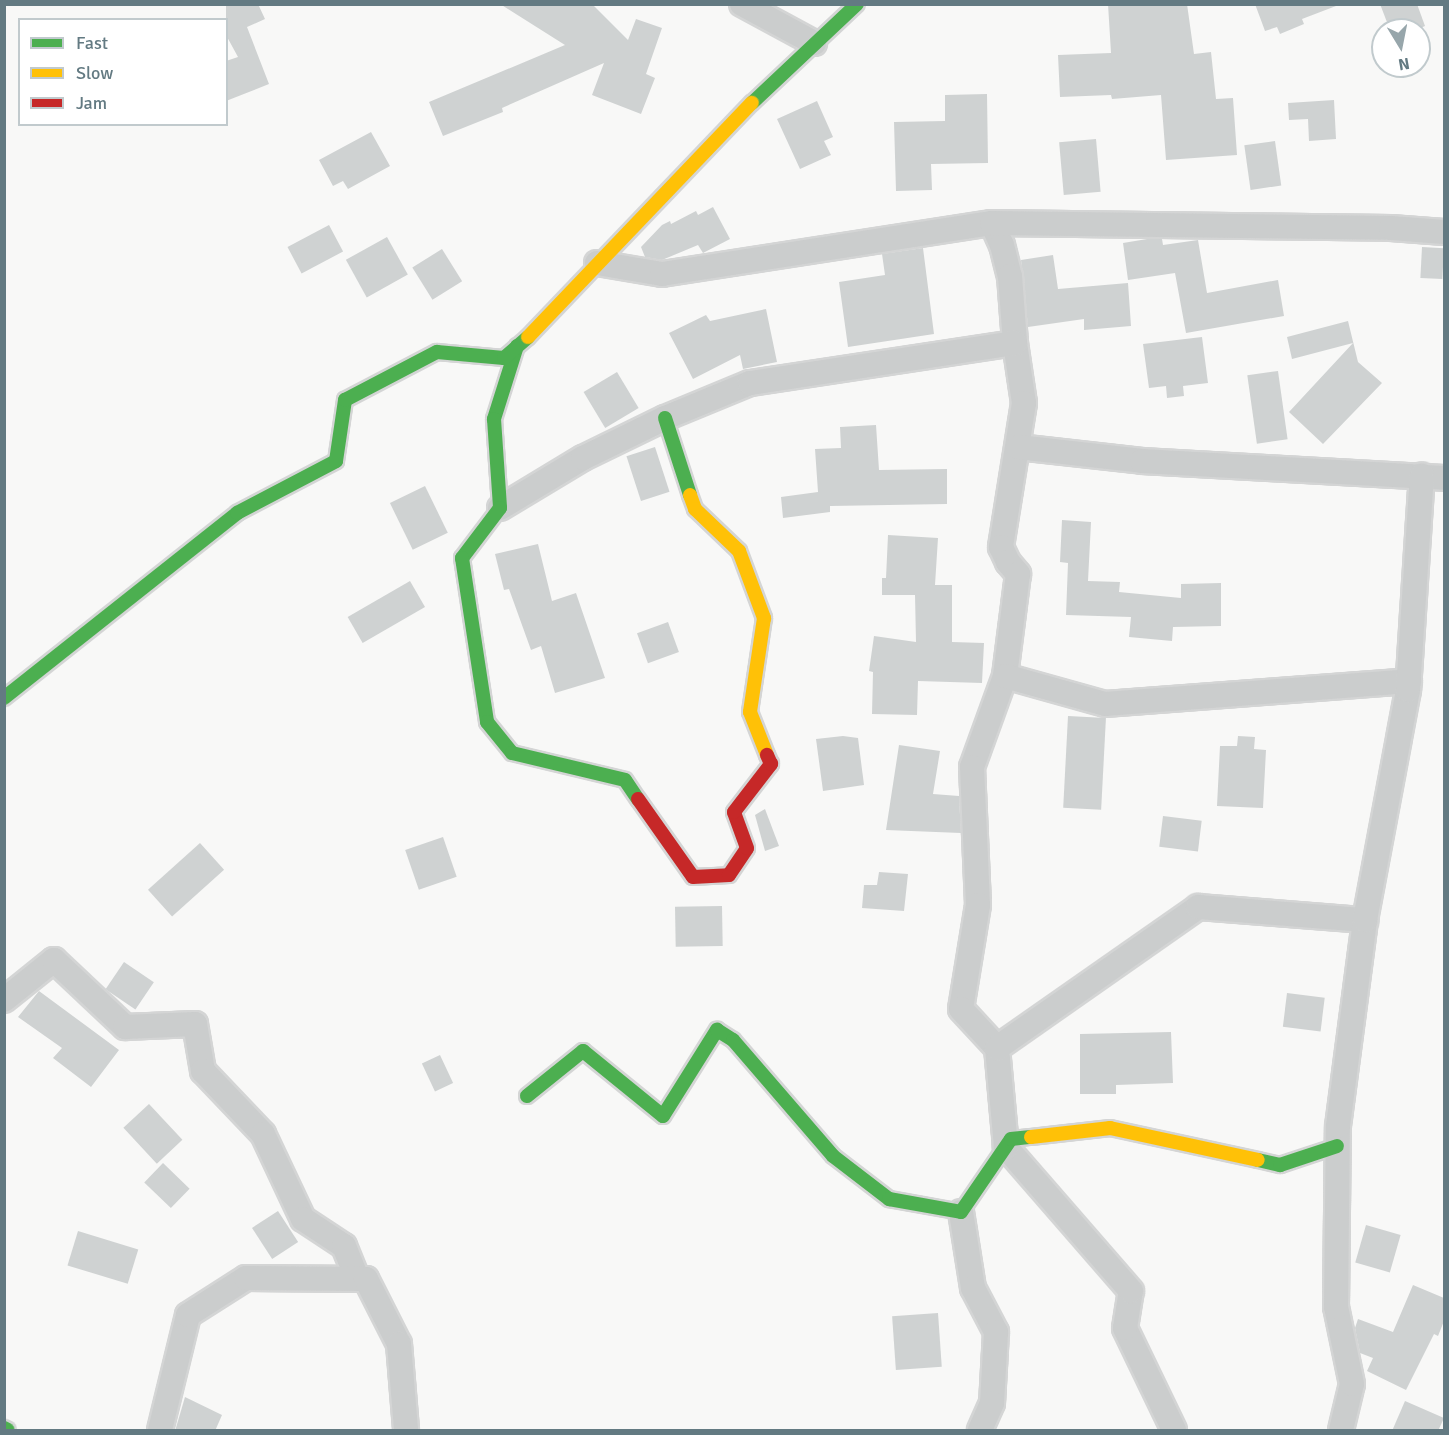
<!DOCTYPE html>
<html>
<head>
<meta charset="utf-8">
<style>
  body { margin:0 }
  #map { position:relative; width:1449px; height:1435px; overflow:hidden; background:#f8f8f7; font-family:Signika,sans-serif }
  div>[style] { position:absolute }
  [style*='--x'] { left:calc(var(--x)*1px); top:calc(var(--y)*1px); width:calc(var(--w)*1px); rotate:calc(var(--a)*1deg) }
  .building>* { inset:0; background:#cfd2d2; transform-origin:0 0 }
  .roads { filter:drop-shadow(2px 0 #d4d5d5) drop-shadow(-2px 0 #d4d5d5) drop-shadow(0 2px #d4d5d5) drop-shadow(0 -2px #d4d5d5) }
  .street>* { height:24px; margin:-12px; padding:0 12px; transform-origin:12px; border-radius:12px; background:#cbcdcd }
  .fast>* { height:14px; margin:-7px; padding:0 7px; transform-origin:7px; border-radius:7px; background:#4caf50 }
  .slow>* { height:14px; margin:-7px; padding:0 7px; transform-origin:7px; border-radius:7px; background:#ffc107 }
  .jam>* { height:14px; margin:-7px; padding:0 7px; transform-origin:7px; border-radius:7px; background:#c62828 }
  span { translate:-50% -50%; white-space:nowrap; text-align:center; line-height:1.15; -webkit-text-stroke:6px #fff; paint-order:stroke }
  .frame { position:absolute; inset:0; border:6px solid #637a82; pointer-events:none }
  .legend { position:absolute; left:18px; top:18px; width:210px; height:108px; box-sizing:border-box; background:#fff; border:2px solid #c1cacd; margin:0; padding:8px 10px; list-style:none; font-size:18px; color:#637a82 }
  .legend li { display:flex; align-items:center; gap:12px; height:30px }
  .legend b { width:30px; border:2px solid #c1cacd }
  .north { position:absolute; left:1371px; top:18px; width:60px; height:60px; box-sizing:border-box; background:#fff; border:2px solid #c1cacd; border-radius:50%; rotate:170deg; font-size:16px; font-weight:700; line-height:24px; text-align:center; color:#637a82 }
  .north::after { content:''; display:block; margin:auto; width:21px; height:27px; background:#97a6ab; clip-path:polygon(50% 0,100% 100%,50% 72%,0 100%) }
</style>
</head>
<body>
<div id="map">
  <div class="building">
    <i style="clip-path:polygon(226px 4px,258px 4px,265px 19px,247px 27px,269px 84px,226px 101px,226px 61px,238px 57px,226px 35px)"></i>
    <i style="clip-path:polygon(500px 4px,592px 4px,628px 40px,636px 19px,662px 28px,646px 74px,655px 78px,641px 114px,592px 95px,604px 63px,502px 108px,503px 112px,443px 136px,429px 102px,565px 45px)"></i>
    <i style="clip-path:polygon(1108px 4px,1187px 4px,1194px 54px,1211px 52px,1216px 99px,1233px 98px,1237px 155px,1166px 160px,1161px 95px,1112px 99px,1111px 95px,1060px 97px,1058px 55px,1111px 53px)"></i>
    <i style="clip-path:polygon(1255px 4px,1336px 4px,1336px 6px,1302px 19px,1304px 24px,1280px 34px,1277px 27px,1265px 31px)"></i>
    <i style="clip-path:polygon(1380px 4px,1417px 4px,1425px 26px,1416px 30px,1390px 30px)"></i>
    <i style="clip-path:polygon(987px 94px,988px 163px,931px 164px,932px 190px,896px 191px,894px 122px,945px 121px,945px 95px)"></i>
    <i style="clip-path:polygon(1334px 100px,1336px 139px,1309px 141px,1308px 119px,1289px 120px,1288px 103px)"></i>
    <i style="clip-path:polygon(817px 101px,833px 137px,824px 141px,831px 155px,800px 169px,777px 119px)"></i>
    <i style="clip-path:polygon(371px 132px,390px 166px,348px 189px,343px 181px,333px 186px,319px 160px)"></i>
    <i style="left:1096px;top:139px;width:53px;height:37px;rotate:85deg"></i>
    <i style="left:1275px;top:141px;width:45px;height:31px;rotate:82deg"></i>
    <i style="clip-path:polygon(713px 207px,730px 239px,703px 253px,698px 245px,662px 260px,645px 257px,641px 247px,662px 225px,670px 221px,671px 224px,696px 211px,698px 215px)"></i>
    <i style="left:329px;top:225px;width:30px;height:47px;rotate:62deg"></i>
    <i style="left:387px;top:237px;width:43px;height:47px;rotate:61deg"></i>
    <i style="clip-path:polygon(1147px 239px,1162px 239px,1163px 245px,1198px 240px,1207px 293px,1278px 280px,1284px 316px,1186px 333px,1175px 273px,1128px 280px,1123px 243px)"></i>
    <i style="left:1422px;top:247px;width:22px;height:31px;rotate:3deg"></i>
    <i style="clip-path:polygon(923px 248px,934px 334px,848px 347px,839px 282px,885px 275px,882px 254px)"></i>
    <i style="left:442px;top:249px;width:38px;height:35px;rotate:58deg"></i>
    <i style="clip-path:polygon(1053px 255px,1058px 289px,1128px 283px,1131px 326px,1084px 330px,1084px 319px,1028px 327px,1021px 260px)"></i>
    <i style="clip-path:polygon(766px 309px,777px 362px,743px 369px,740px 355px,693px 379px,669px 333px,706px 315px,710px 321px)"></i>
    <i style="clip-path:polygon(1348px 321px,1358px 362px,1382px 383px,1323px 444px,1289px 412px,1353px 343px,1292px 359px,1287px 337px)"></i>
    <i style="clip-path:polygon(1202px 337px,1208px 383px,1183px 386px,1184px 396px,1167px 398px,1166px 386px,1149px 388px,1143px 344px)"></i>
    <i style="left:1278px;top:371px;width:69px;height:31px;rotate:82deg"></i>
    <i style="left:617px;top:372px;width:42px;height:39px;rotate:59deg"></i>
    <i style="clip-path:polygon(876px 425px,879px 470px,947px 469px,947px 504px,830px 506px,830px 512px,783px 518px,781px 497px,818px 492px,815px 449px,841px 448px,840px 427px)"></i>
    <i style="left:655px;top:447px;width:47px;height:30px;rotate:72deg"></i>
    <i style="left:425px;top:486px;width:52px;height:39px;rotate:64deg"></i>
    <i style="clip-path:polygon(1062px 520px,1091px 522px,1088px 581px,1120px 582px,1119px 592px,1181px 598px,1181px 584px,1221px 583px,1221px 626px,1173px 627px,1172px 641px,1129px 637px,1131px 617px,1066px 615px,1068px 563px,1060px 562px)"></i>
    <i style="clip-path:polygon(888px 535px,938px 538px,935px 585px,952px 585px,952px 642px,984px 643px,982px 683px,918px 681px,917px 715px,872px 714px,873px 672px,869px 671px,874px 636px,916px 642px,915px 595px,882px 595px,882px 578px,886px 578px)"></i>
    <i style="clip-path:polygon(538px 544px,552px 601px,576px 593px,605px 678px,555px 693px,541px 646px,531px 650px,509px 589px,504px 590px,495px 554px)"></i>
    <i style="left:410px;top:581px;width:30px;height:72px;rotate:60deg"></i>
    <i style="left:668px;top:622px;width:32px;height:33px;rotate:70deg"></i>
    <i style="left:1068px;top:716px;width:38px;height:92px;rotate:3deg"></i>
    <i style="clip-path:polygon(843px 736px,858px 738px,864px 785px,823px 791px,816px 739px)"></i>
    <i style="clip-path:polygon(1238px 736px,1255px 737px,1254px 749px,1266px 750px,1263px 808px,1217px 806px,1220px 746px,1237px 746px)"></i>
    <i style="clip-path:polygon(899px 745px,940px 751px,933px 794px,959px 796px,961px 833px,886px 830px)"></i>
    <i style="clip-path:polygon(765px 809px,779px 846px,765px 851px,755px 815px)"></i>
    <i style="left:1163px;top:816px;width:39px;height:31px;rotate:7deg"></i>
    <i style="left:443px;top:837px;width:42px;height:40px;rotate:71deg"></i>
    <i style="left:200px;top:843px;width:36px;height:70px;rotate:48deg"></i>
    <i style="clip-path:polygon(879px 872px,908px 874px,904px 911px,862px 908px,864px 885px,877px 885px)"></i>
    <i style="left:722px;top:906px;width:40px;height:47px;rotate:89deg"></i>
    <i style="left:124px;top:962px;width:36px;height:33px;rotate:34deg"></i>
    <i style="clip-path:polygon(39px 991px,119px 1050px,91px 1087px,53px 1058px,62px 1048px,18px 1017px)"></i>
    <i style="left:1287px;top:993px;width:38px;height:34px;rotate:7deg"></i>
    <i style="clip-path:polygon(1171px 1032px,1173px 1083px,1116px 1085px,1116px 1094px,1080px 1094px,1080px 1034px)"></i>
    <i style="left:440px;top:1055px;width:31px;height:20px;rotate:65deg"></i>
    <i style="left:149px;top:1104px;width:49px;height:35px;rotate:47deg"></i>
    <i style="left:163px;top:1163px;width:37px;height:27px;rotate:44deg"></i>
    <i style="left:278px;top:1211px;width:37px;height:31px;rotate:57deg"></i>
    <i style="left:1366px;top:1225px;width:36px;height:39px;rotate:16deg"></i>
    <i style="left:78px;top:1231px;width:63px;height:36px;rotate:17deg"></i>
    <i style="clip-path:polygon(1413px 1285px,1444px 1298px,1444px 1321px,1438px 1336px,1434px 1334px,1406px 1390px,1367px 1371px,1373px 1358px,1360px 1353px,1355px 1328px,1358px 1319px,1393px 1332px)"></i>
    <i style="left:938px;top:1313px;width:54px;height:46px;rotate:86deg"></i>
    <i style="clip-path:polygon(185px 1397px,222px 1415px,215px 1431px,175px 1431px)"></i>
    <i style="clip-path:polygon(1405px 1401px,1444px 1418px,1438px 1431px,1392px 1431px)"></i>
  </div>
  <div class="roads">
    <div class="street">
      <i style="--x:742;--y:4;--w:82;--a:28.4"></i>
      <i style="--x:992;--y:223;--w:24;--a:66"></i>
      <i style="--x:1002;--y:245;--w:32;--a:76"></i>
      <i style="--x:1010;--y:276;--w:67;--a:85.7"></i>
      <i style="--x:1015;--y:343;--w:61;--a:81.5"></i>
      <i style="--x:1024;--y:403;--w:146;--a:99.1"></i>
      <i style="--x:1001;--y:547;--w:17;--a:65"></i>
      <i style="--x:1008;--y:562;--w:16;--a:50"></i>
      <i style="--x:1018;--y:574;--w:103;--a:97.3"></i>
      <i style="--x:1005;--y:676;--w:97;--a:109.9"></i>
      <i style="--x:972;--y:767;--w:138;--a:87.5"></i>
      <i style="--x:978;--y:905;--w:105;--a:99.3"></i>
      <i style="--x:961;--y:1009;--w:53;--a:47.3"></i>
      <i style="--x:597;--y:263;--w:66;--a:9.6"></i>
      <i style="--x:662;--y:274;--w:334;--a:-8.8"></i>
      <i style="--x:992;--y:223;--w:399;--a:0.7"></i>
      <i style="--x:1391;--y:228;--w:53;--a:4.3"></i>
      <i style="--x:1018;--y:447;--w:125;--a:6.4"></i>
      <i style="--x:1142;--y:461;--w:302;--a:3.2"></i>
      <i style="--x:500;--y:508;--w:97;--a:-31.1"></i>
      <i style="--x:583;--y:458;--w:91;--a:-26"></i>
      <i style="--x:665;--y:418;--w:92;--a:-22.4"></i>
      <i style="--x:750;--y:383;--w:268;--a:-8.6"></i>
      <i style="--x:1005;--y:676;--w:104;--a:15.6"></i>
      <i style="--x:1105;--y:704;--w:305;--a:-4.3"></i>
      <i style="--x:4;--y:1000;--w:64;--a:-38.7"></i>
      <i style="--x:54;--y:960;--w:98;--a:43.3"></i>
      <i style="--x:125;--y:1027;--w:70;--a:-2.5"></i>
      <i style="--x:195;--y:1024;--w:48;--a:80.3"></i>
      <i style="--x:203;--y:1071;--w:87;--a:46.4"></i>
      <i style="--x:263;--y:1134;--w:94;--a:64.8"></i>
      <i style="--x:303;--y:1219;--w:49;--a:33.4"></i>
      <i style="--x:344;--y:1246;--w:35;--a:68"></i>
      <i style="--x:961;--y:1212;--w:77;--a:81"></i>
      <i style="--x:973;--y:1288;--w:50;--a:62.4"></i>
      <i style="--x:996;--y:1332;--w:71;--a:93.2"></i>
      <i style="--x:992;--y:1403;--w:30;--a:114"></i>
      <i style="--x:160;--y:1430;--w:118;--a:-76.3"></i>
      <i style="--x:188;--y:1315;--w:69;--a:-32.5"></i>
      <i style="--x:246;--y:1278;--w:120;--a:0.5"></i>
      <i style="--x:366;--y:1279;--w:73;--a:63.1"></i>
      <i style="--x:399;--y:1344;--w:86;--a:85.3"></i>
      <i style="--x:1174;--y:1430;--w:113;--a:-115.7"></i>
      <i style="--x:1125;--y:1328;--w:37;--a:-81"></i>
      <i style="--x:1131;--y:1291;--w:191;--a:-131"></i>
      <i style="--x:1006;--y:1147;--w:99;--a:-95.2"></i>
      <i style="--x:997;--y:1048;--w:246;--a:-35"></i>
      <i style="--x:1198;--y:907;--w:168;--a:4.5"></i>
      <i style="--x:1341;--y:1430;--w:47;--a:-76.6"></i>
      <i style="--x:1352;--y:1384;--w:79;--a:-101.7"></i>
      <i style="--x:1336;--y:1307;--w:181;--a:-89.4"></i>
      <i style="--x:1338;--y:1126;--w:208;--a:-82.5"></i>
      <i style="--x:1365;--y:920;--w:234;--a:-79.4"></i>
      <i style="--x:1408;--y:690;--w:215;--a:-86.3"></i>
    </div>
    <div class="fast">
      <i style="--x:752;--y:103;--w:144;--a:-43.3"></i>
      <i style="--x:517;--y:346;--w:77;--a:107.5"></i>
      <i style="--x:494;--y:419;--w:89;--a:86.1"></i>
      <i style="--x:500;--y:508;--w:63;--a:127.2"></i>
      <i style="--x:462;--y:558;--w:166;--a:81.3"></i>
      <i style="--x:487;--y:722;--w:40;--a:51"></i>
      <i style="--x:512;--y:753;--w:116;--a:13.4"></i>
      <i style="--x:625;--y:780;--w:23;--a:56"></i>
      <i style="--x:665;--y:418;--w:81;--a:72"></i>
      <i style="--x:4;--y:698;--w:298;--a:-38.4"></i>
      <i style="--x:237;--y:513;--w:112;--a:-27.7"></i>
      <i style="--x:336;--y:461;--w:62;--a:-81.6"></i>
      <i style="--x:345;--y:400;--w:104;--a:-27.6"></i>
      <i style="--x:437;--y:352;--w:67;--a:5.1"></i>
      <i style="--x:504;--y:358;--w:32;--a:-41"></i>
      <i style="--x:527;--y:1096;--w:72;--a:-38.8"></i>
      <i style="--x:583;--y:1051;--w:103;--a:39.1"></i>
      <i style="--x:663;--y:1116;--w:102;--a:-57.9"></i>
      <i style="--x:717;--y:1030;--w:19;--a:32"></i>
      <i style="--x:733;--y:1040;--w:153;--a:49.2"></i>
      <i style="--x:833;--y:1156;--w:71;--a:37.5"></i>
      <i style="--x:889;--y:1199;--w:73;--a:10.2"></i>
      <i style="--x:961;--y:1212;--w:88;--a:-55.6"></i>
      <i style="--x:1011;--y:1139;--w:20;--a:-6"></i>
      <i style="--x:1258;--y:1160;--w:23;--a:13"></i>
      <i style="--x:1280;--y:1165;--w:60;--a:-18.4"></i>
      <i style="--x:4;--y:1428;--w:4;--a:27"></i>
    </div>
    <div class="slow">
      <i style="--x:528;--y:337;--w:324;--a:-46.3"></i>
      <i style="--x:690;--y:495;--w:15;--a:70"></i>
      <i style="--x:695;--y:509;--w:61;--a:43.7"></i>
      <i style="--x:739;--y:551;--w:72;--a:69.5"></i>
      <i style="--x:764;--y:618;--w:95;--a:98.5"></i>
      <i style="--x:750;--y:712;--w:46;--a:68.4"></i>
      <i style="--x:1031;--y:1137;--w:80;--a:-6.5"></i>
      <i style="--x:1110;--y:1128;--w:151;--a:12.2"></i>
    </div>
    <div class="jam">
      <i style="--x:638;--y:799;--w:95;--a:54.8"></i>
      <i style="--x:693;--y:877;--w:36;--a:-3"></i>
      <i style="--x:729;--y:875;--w:32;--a:-56"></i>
      <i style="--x:747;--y:848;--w:38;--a:-110"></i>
      <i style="--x:734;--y:812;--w:61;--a:-52.4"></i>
      <i style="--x:771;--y:764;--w:10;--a:-114"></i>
    </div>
  </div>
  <div class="frame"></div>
  <ul class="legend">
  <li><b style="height:8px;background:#4caf50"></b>Fast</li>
  <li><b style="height:8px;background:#ffc107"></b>Slow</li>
  <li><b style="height:8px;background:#c62828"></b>Jam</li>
  </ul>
  <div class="north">N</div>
</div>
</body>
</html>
